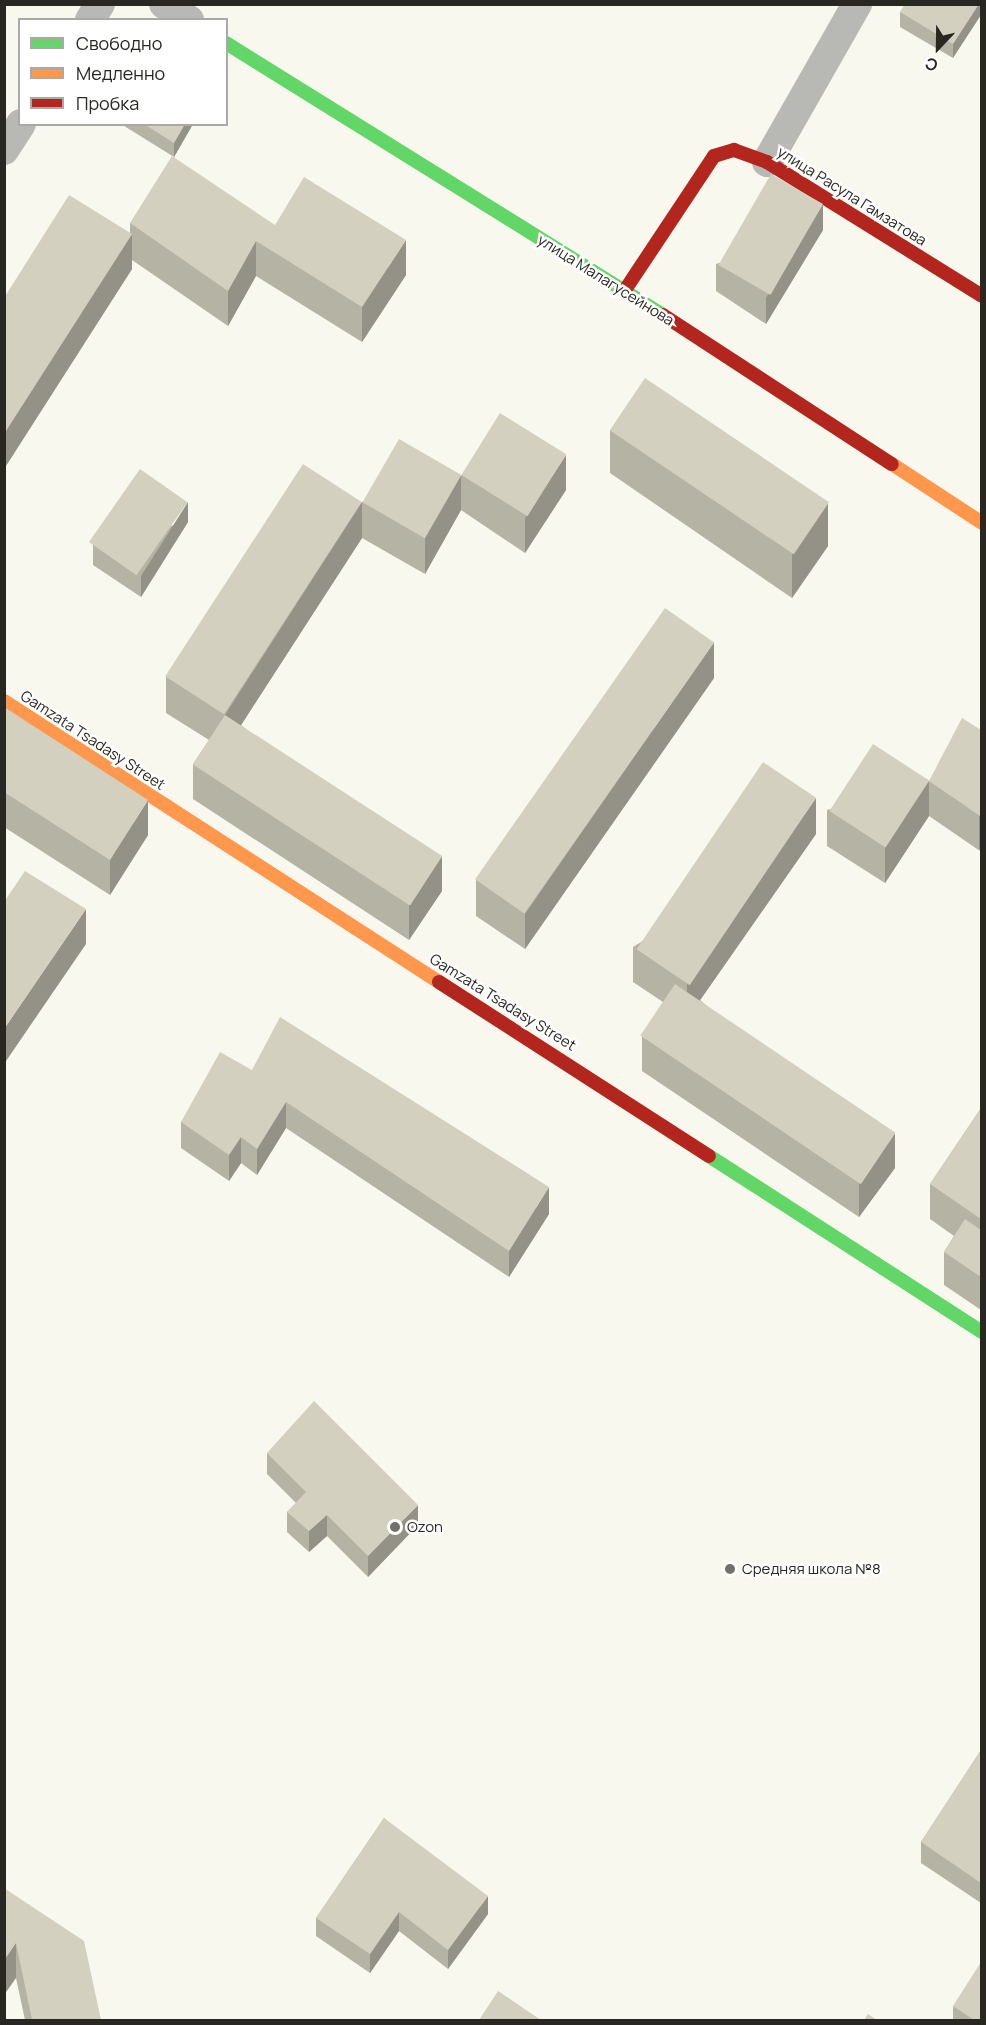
<!DOCTYPE html>
<html>
<head>
<meta charset="utf-8">
<style>
  body { margin:0 }
  #map { position:relative; width:986px; height:2025px; overflow:hidden; background:#f9f8ef; font-family:Manrope,sans-serif }
  div>[style] { position:absolute }
  [style*='--x'] { left:calc(var(--x)*1px); top:calc(var(--y)*1px); width:calc(var(--w)*1px); rotate:calc(var(--a)*1deg) }
  .street>* { height:30px; margin:-15px; padding:0 15px; transform-origin:15px; border-radius:15px; background:#b8b8b5 }
  .fast>* { height:14px; margin:-7px; padding:0 7px; transform-origin:7px; border-radius:7px; background:#63d668 }
  .slow>* { height:14px; margin:-7px; padding:0 7px; transform-origin:7px; border-radius:7px; background:#ff974d }
  .jam>* { height:14px; margin:-7px; padding:0 7px; transform-origin:7px; border-radius:7px; background:#b3261e }
  .wall>* { inset:0; background:#b5b3a4 }
  .shaded-wall>* { inset:0; background:#949286; transform-origin:0 0 }
  .building>* { inset:0; background:#d3d0bf; transform-origin:0 0 }
  .dots>* { width:16px; height:16px; translate:-50% -50%; box-sizing:border-box; border:3px solid #fff; border-radius:50% }
  span { translate:-50% -50%; white-space:nowrap; text-align:center; line-height:1.15; -webkit-text-stroke:5px #fff; paint-order:stroke }
  .street-label { font-size:15px; color:#282721 }
  .poi-label { font-size:15px; color:#282721 }
  .left { translate:0 -50%; text-align:left }
  .frame { position:absolute; inset:0; border:6px solid #282721; pointer-events:none }
  .legend { position:absolute; left:18px; top:18px; width:210px; height:108px; box-sizing:border-box; background:#fff; border:2px solid #a9a9a6; margin:0; padding:8px 10px; list-style:none; font-size:18px; color:#282721 }
  .legend li { display:flex; align-items:center; gap:12px; height:30px }
  .legend b { width:30px; border:2px solid #a9a9a6 }
  .north { position:absolute; left:908px; top:18px; width:60px; height:60px; -webkit-text-stroke:4px #fff; paint-order:stroke; rotate:202deg; font-size:16px; font-weight:700; line-height:24px; text-align:center; color:#282721 }
  .north::after { content:''; display:block; margin:auto; width:21px; height:27px; background:#282721; clip-path:polygon(50% 0,100% 100%,50% 72%,0 100%) }
</style>
</head>
<body>
<div id="map">
  <div class="street">
    <i style="--x:164;--y:4;--w:30;--a:33"></i>
    <i style="--x:90;--y:20;--w:19;--a:-58"></i>
    <i style="--x:4;--y:150;--w:31;--a:-57"></i>
    <i style="--x:767;--y:162;--w:182;--a:-60.3"></i>
  </div>
  <div class="fast">
    <i style="--x:226;--y:43;--w:515;--a:31.9"></i>
    <i style="--x:709;--y:1156;--w:325;--a:32.8"></i>
  </div>
  <div class="slow">
    <i style="--x:892;--y:464;--w:108;--a:33.2"></i>
    <i style="--x:4;--y:701;--w:518;--a:32.86"></i>
  </div>
  <div class="jam">
    <i style="--x:625;--y:290;--w:161;--a:-56.4"></i>
    <i style="--x:714;--y:156;--w:21;--a:-17"></i>
    <i style="--x:734;--y:150;--w:35;--a:20"></i>
    <i style="--x:767;--y:162;--w:253;--a:31.9"></i>
    <i style="--x:663;--y:315;--w:273;--a:33.1"></i>
    <i style="--x:439;--y:982;--w:321;--a:32.8"></i>
  </div>
  <div class="wall">
    <i style="clip-path:polygon(981px 4px,953px 58px,900px 27px,900px 12px)"></i>
    <i style="clip-path:polygon(121px 124px,193px 124px,174px 157px)"></i>
    <i style="clip-path:polygon(130px 223px,275px 225px,406px 275px,362px 342px,256px 276px,228px 326px,132px 260px,132px 269px,4px 469px,4px 298px,130px 233px)"></i>
    <i style="clip-path:polygon(823px 230px,766px 324px,716px 291px,716px 264px)"></i>
    <i style="clip-path:polygon(610px 430px,828px 546px,792px 598px,610px 473px)"></i>
    <i style="clip-path:polygon(461px 475px,566px 490px,525px 553px,461px 510px,425px 574px,362px 538px,241px 725px,442px 891px,409px 940px,193px 799px,193px 764px,209px 740px,166px 713px,166px 677px,362px 502px)"></i>
    <i style="clip-path:polygon(188px 522px,141px 597px,93px 565px,93px 544px)"></i>
    <i style="clip-path:polygon(714px 678px,525px 949px,476px 916px,476px 880px)"></i>
    <i style="clip-path:polygon(4px 707px,148px 835px,110px 895px,4px 827px)"></i>
    <i style="clip-path:polygon(981px 730px,980px 851px,929px 816px,885px 883px,827px 846px,827px 810px,929px 781px)"></i>
    <i style="clip-path:polygon(816px 834px,700px 1000px,895px 1168px,859px 1217px,642px 1071px,642px 1036px,663px 1002px,633px 982px,633px 947px)"></i>
    <i style="clip-path:polygon(252px 1070px,549px 1214px,509px 1277px,286px 1128px,257px 1175px,241px 1163px,229px 1181px,181px 1148px,181px 1122px)"></i>
    <i style="clip-path:polygon(981px 1108px,981px 1310px,944px 1285px,944px 1252px,954px 1236px,930px 1219px,930px 1184px)"></i>
    <i style="clip-path:polygon(267px 1453px,418px 1525px,368px 1577px,327px 1536px,309px 1552px,287px 1532px,287px 1512px,296px 1503px,267px 1474px)"></i>
    <i style="clip-path:polygon(981px 1750px,981px 1903px,921px 1863px,921px 1842px)"></i>
    <i style="clip-path:polygon(384px 1818px,488px 1914px,448px 1969px,399px 1931px,370px 1973px,316px 1936px,316px 1918px)"></i>
    <i style="clip-path:polygon(4px 1888px,101px 2020px,25px 2020px,16px 1978px)"></i>
    <i style="clip-path:polygon(953px 2006px,981px 2020px,953px 2020px)"></i>
  </div>
  <div class="shaded-wall">
    <i style="clip-path:polygon(979px 4px,981px 4px,981px 15px,953px 58px,953px 44px)"></i>
    <i style="clip-path:polygon(185px 124px,193px 124px,174px 157px,174px 143px)"></i>
    <i style="clip-path:polygon(823px 204px,823px 230px,766px 324px,766px 298px)"></i>
    <i style="clip-path:polygon(132px 234px,132px 269px,4px 469px,4px 434px)"></i>
    <i style="clip-path:polygon(406px 240px,406px 275px,362px 342px,362px 307px)"></i>
    <i style="clip-path:polygon(256px 241px,256px 276px,228px 326px,228px 291px)"></i>
    <i style="clip-path:polygon(566px 455px,566px 490px,525px 553px,525px 518px)"></i>
    <i style="clip-path:polygon(461px 475px,461px 510px,425px 574px,425px 538px)"></i>
    <i style="clip-path:polygon(188px 502px,188px 522px,141px 597px,141px 576px)"></i>
    <i style="clip-path:polygon(362px 502px,362px 538px,225px 750px,225px 715px)"></i>
    <i style="clip-path:polygon(828px 503px,828px 546px,792px 598px,792px 555px)"></i>
    <i style="clip-path:polygon(714px 642px,714px 678px,525px 949px,525px 914px)"></i>
    <i style="clip-path:polygon(929px 781px,929px 816px,885px 883px,885px 847px)"></i>
    <i style="clip-path:polygon(816px 798px,816px 834px,687px 1019px,687px 983px)"></i>
    <i style="clip-path:polygon(148px 800px,148px 835px,110px 895px,110px 860px)"></i>
    <i style="left:981px;top:814px;width:35px;height:2px;rotate:90deg"></i>
    <i style="clip-path:polygon(442px 856px,442px 891px,409px 940px,409px 905px)"></i>
    <i style="clip-path:polygon(86px 909px,86px 944px,4px 1064px,4px 1029px)"></i>
    <i style="clip-path:polygon(286px 1102px,286px 1128px,257px 1175px,257px 1149px)"></i>
    <i style="clip-path:polygon(895px 1133px,895px 1168px,859px 1217px,859px 1182px)"></i>
    <i style="clip-path:polygon(241px 1137px,241px 1163px,229px 1181px,229px 1155px)"></i>
    <i style="clip-path:polygon(549px 1187px,549px 1214px,509px 1277px,509px 1251px)"></i>
    <i style="clip-path:polygon(418px 1505px,418px 1525px,368px 1577px,368px 1556px)"></i>
    <i style="clip-path:polygon(327px 1515px,327px 1536px,309px 1552px,309px 1531px)"></i>
    <i style="clip-path:polygon(488px 1896px,488px 1914px,448px 1969px,448px 1950px)"></i>
    <i style="clip-path:polygon(399px 1912px,399px 1931px,370px 1973px,370px 1954px)"></i>
    <i style="clip-path:polygon(16px 1943px,16px 1978px,4px 1995px,4px 1960px)"></i>
  </div>
  <div class="building">
    <i style="clip-path:polygon(905px 4px,979px 4px,953px 44px,900px 12px)"></i>
    <i style="clip-path:polygon(144px 124px,185px 124px,174px 143px)"></i>
    <i style="clip-path:polygon(172px 156px,275px 225px,304px 177px,406px 240px,362px 307px,256px 241px,228px 291px,130px 223px)"></i>
    <i style="left:771px;top:174px;width:60px;height:105px;rotate:30deg"></i>
    <i style="clip-path:polygon(69px 195px,132px 234px,4px 434px,4px 298px)"></i>
    <i style="left:645px;top:378px;width:222px;height:63px;rotate:34deg"></i>
    <i style="left:500px;top:413px;width:78px;height:73px;rotate:32deg"></i>
    <i style="left:399px;top:439px;width:72px;height:73px;rotate:30deg"></i>
    <i style="left:303px;top:464px;width:70px;height:253px;rotate:33deg"></i>
    <i style="left:140px;top:469px;width:58px;height:89px;rotate:35deg"></i>
    <i style="left:665px;top:608px;width:60px;height:331px;rotate:35deg"></i>
    <i style="clip-path:polygon(4px 707px,148px 800px,110px 860px,4px 792px)"></i>
    <i style="left:225px;top:715px;width:259px;height:59px;rotate:33deg"></i>
    <i style="clip-path:polygon(962px 718px,981px 730px,981px 814px,980px 816px,929px 781px)"></i>
    <i style="left:873px;top:744px;width:67px;height:80px;rotate:33deg"></i>
    <i style="left:763px;top:762px;width:64px;height:226px;rotate:34deg"></i>
    <i style="clip-path:polygon(25px 871px,86px 909px,4px 1029px,4px 902px)"></i>
    <i style="left:675px;top:984px;width:266px;height:62px;rotate:34deg"></i>
    <i style="clip-path:polygon(280px 1017px,549px 1187px,509px 1251px,286px 1102px,257px 1149px,241px 1137px,229px 1155px,181px 1122px,220px 1052px,252px 1070px)"></i>
    <i style="clip-path:polygon(981px 1108px,981px 1219px,930px 1184px)"></i>
    <i style="clip-path:polygon(965px 1219px,981px 1230px,981px 1277px,944px 1252px)"></i>
    <i style="clip-path:polygon(314px 1401px,418px 1505px,368px 1556px,327px 1515px,309px 1531px,287px 1512px,306px 1492px,267px 1453px)"></i>
    <i style="clip-path:polygon(981px 1750px,981px 1883px,921px 1842px)"></i>
    <i style="clip-path:polygon(384px 1818px,488px 1896px,448px 1950px,399px 1912px,370px 1954px,316px 1918px)"></i>
    <i style="clip-path:polygon(4px 1888px,84px 1941px,101px 2020px,32px 2020px,16px 1943px,4px 1960px)"></i>
    <i style="clip-path:polygon(981px 1962px,981px 2020px,974px 2020px,953px 2006px)"></i>
    <i style="clip-path:polygon(498px 1991px,541px 2020px,479px 2020px)"></i>
    <i style="clip-path:polygon(868px 2014px,877px 2020px,864px 2020px)"></i>
  </div>
  <div class="dots">
    <i style="left:395px;top:1527px;background:#717069"></i>
    <i style="left:730px;top:1569px;background:#717069"></i>
  </div>
  <div class="street-label">
    <span style="left:852px;top:196px;rotate:32deg">улица Расула Гамзатова</span>
    <span style="left:606px;top:280px;rotate:32deg">улица Малагусейнова</span>
    <span style="left:93px;top:740px;rotate:33deg">Gamzata Tsadasy Street</span>
    <span style="left:503px;top:1002px;rotate:32deg">Gamzata Tsadasy Street</span>
  </div>
  <div class="poi-label">
    <span class="left" style="left:407px;top:1527px">Ozon</span>
    <span class="left" style="left:742px;top:1569px">Средняя школа №8</span>
  </div>
  <div class="frame"></div>
  <ul class="legend">
  <li><b style="height:8px;background:#63d668"></b>Свободно</li>
  <li><b style="height:8px;background:#ff974d"></b>Медленно</li>
  <li><b style="height:8px;background:#b3261e"></b>Пробка</li>
  </ul>
  <div class="north">С</div>
</div>
</body>
</html>
